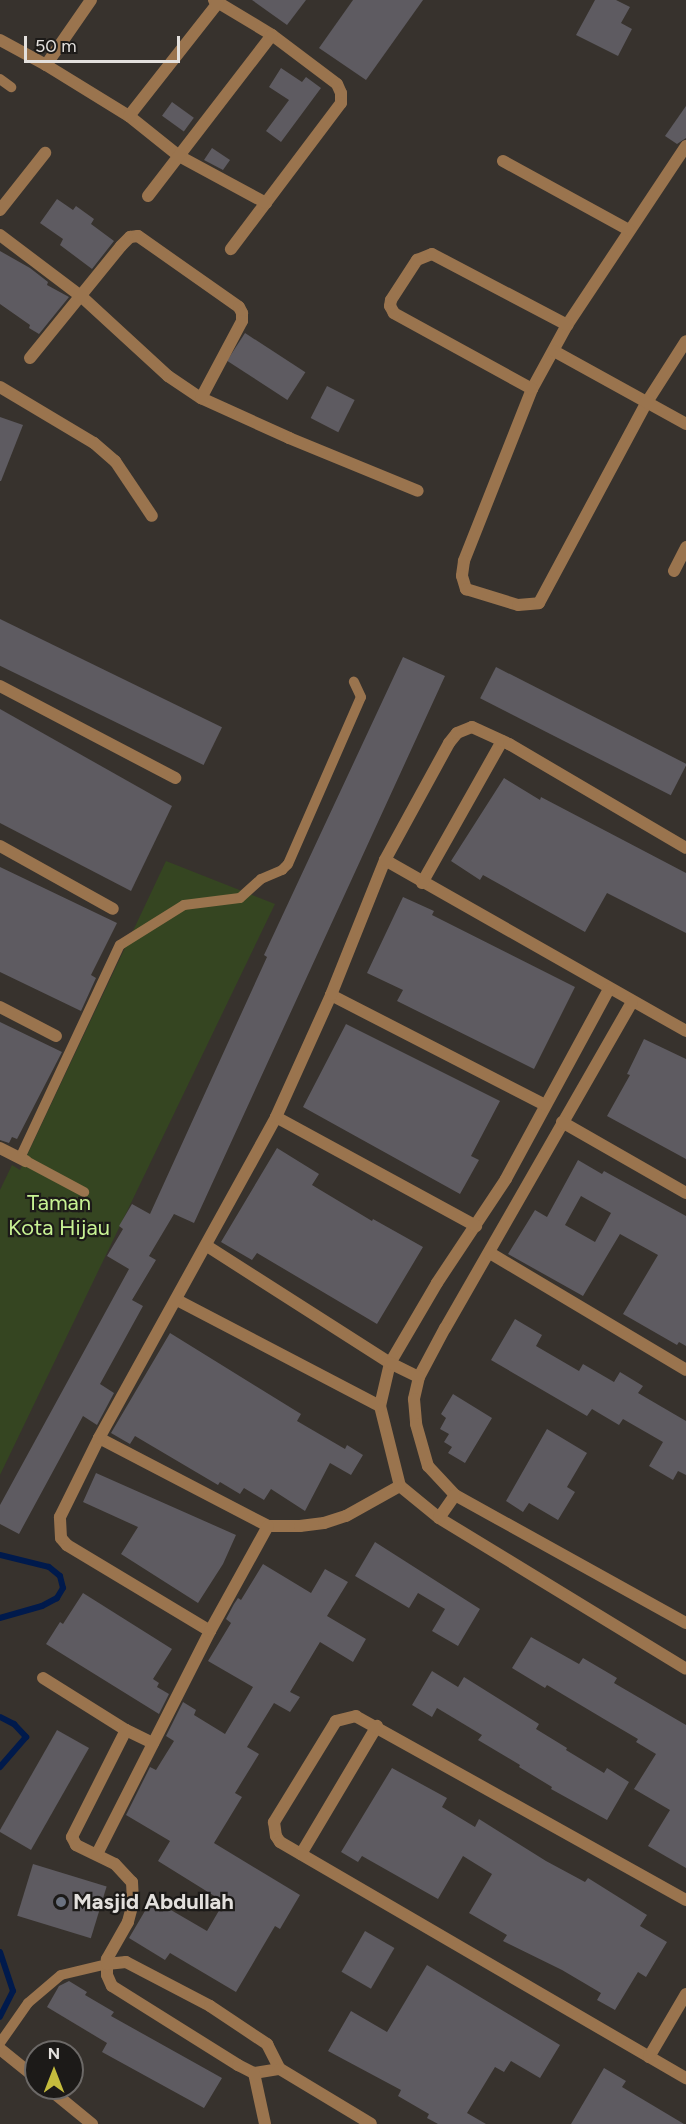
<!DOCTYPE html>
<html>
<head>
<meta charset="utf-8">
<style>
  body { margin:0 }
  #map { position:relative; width:686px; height:2124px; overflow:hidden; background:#37322d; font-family:Figtree,sans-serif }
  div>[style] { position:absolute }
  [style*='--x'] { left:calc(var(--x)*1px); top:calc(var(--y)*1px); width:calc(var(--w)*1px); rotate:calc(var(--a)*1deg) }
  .green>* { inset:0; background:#354521 }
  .stream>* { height:6px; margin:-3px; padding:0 3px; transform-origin:3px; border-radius:3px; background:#001a4c }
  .building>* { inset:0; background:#5e5b61; transform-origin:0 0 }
  .service>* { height:10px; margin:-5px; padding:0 5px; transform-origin:5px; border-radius:5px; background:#9a744e }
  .minor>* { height:12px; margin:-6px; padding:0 6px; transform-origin:6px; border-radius:6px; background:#9a744e }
  .dots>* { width:16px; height:16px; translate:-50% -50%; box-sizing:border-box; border:3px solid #1c1a18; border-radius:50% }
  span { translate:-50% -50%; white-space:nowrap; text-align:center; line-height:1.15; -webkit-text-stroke:4.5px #1c1a18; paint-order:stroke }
  .park-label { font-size:22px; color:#c8f394 }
  .poi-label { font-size:22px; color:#e3e0dd; font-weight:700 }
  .left { translate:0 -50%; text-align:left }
  .north { position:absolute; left:24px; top:2040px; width:60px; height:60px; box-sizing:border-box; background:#1c1a18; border:2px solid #6c6967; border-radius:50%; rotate:0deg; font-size:16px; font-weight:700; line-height:24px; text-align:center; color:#e3e0dd }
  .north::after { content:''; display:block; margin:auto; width:21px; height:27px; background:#c5bc3d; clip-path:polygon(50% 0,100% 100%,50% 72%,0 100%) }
  .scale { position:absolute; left:24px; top:36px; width:156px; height:27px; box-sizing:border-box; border:3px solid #e3e0dd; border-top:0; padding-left:8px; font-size:18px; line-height:21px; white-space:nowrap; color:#e3e0dd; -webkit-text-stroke:4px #1c1a18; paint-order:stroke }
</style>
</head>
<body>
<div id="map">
  <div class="green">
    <i style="clip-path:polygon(166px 861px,275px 904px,0 1475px,0 1190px,12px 1165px,20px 1170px)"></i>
  </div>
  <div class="stream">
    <i style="--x:0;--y:1555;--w:50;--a:13.8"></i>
    <i style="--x:49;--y:1567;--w:14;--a:39"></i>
    <i style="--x:60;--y:1576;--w:12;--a:76"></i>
    <i style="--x:63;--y:1588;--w:12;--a:121"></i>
    <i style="--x:57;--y:1598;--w:17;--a:152"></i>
    <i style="--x:42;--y:1606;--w:44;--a:164.1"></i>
    <i style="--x:0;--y:1717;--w:16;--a:27"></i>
    <i style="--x:14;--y:1724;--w:18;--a:47"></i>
    <i style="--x:26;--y:1737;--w:40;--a:131"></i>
    <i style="--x:0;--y:1952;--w:41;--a:71.6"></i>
    <i style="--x:13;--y:1991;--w:29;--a:117"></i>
  </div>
  <div class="building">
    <i style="clip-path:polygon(252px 0,306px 0,287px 25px)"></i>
    <i style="clip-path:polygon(353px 0,423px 0,366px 80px,319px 48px)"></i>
    <i style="clip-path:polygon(595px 0,616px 0,630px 7px,621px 23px,632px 29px,618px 56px,576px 35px)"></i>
    <i style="clip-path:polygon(281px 68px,302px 82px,306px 77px,321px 88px,281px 142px,266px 131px,289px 100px,269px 87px)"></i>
    <i style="left:172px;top:102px;width:27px;height:17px;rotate:36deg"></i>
    <i style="clip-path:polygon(686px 106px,686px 138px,677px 144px,665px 136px)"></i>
    <i style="clip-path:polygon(212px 148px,230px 160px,223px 170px,204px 160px)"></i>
    <i style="clip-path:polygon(57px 199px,73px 210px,76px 206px,94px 219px,91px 224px,114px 241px,92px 269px,60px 245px,63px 239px,40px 223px)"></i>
    <i style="clip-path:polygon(0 251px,30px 268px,48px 282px,47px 285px,69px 297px,39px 334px,29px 328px,30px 325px,0 304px)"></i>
    <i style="left:245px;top:333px;width:72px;height:33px;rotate:33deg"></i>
    <i style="left:327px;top:386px;width:31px;height:36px;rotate:27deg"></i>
    <i style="clip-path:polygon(0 417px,23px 425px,1px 481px,0 481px)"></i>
    <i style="left:0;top:619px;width:247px;height:42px;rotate:26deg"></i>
    <i style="clip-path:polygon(403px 657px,445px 676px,194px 1223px,174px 1214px,149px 1256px,156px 1260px,132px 1300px,143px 1306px,100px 1384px,114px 1393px,97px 1425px,83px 1416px,19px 1534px,0 1524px,0 1505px,129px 1269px,107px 1256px,123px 1229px,119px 1226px,132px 1204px,150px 1214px,267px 957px,264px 955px)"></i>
    <i style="left:496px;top:667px;width:214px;height:35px;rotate:27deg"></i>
    <i style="clip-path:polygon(0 709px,172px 806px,131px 891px,0 823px)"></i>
    <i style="clip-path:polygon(504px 778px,540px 800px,541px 797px,686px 873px,686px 933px,607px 893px,585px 932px,483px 875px,480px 880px,451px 861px)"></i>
    <i style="clip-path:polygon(0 867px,117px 923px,91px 975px,96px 978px,81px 1011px,0 972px)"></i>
    <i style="clip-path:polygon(403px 897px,434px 911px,432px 915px,575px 987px,534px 1069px,397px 1001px,403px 990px,367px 973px)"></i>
    <i style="clip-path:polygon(0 1022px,62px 1052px,17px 1139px,12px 1137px,9px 1143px,0 1140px)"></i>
    <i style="clip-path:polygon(346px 1024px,500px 1101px,471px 1156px,479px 1160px,460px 1194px,303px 1107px)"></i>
    <i style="clip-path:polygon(644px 1039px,686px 1059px,686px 1159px,607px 1116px,630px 1075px,627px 1074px)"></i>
    <i style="clip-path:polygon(277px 1148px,319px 1174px,312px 1185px,372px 1221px,373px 1219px,423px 1247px,377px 1324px,257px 1253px,252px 1260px,221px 1242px)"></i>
    <i style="clip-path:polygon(evenodd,578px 1160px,602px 1174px,604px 1171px,686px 1216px,686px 1346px,679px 1342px,677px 1345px,623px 1314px,658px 1255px,620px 1234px,583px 1296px,508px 1254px,535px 1210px,547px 1217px,578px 1160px,581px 1196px,611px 1213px,595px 1242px,565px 1225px,581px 1196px)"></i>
    <i style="clip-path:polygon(515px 1319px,542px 1335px,536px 1346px,579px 1371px,583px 1364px,614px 1382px,620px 1372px,643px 1386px,638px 1393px,686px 1421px,686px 1475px,678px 1471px,673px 1480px,649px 1466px,663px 1442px,623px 1419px,619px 1425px,592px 1409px,587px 1416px,491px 1360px)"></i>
    <i style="clip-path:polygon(170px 1333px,301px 1414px,297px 1421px,345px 1449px,347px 1445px,363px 1455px,351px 1475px,330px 1463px,305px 1511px,271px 1489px,264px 1500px,244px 1488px,240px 1494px,220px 1482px,218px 1485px,135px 1436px,130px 1444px,111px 1433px)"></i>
    <i style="clip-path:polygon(453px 1394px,492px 1418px,465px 1463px,448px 1453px,452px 1447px,444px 1442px,449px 1434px,440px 1429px,446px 1418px,441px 1414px)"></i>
    <i style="clip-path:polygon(547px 1429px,587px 1453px,567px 1487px,575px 1492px,558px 1520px,529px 1503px,523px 1512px,506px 1501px)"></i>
    <i style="clip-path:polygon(96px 1473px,236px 1535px,223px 1564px,198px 1603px,121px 1554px,138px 1527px,83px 1502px)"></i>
    <i style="clip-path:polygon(375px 1542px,480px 1609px,458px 1646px,432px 1631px,445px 1609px,418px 1593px,409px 1608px,355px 1576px)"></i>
    <i style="clip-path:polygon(263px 1564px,311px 1593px,325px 1569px,348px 1582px,327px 1616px,366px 1639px,353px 1662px,320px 1642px,290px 1692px,300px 1697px,290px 1712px,274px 1703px,247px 1747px,259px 1754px,235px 1793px,242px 1797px,214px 1843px,300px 1895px,280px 1929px,275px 1926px,236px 1992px,170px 1953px,165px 1960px,129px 1938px,152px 1899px,207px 1931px,224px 1902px,158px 1861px,170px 1841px,126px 1815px,150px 1767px,156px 1770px,174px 1741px,166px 1736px,183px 1702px,196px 1710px,194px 1715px,225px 1734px,253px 1687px,208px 1661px,231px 1623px,226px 1619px,234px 1604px,238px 1598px,241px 1600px)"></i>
    <i style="clip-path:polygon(83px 1593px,172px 1649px,153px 1679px,159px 1683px,157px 1687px,169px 1694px,159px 1714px,46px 1644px,60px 1622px,63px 1624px)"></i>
    <i style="clip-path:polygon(531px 1637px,579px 1664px,583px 1658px,617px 1678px,614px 1683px,686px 1725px,686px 1868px,648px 1846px,670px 1810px,634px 1789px,656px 1754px,636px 1742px,638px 1739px,604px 1719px,547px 1685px,545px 1688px,512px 1668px)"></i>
    <i style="clip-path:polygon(432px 1671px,458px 1687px,464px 1677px,539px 1724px,536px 1729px,567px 1748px,566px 1750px,604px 1773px,607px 1768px,629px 1782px,607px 1820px,551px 1789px,552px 1787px,519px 1767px,520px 1765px,478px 1740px,482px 1735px,437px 1708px,432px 1717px,412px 1705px)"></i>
    <i style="clip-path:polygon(57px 1730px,89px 1748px,31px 1850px,0 1832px,0 1830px)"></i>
    <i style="clip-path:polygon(392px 1768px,447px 1798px,442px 1807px,475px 1827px,479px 1819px,546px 1861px,585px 1882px,588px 1878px,647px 1915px,640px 1926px,667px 1942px,646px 1977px,638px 1972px,615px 2010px,597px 2000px,601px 1993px,562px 1970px,503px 1941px,507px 1935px,469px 1913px,492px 1874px,463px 1856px,438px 1899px,362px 1856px,358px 1862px,341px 1852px)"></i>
    <i style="left:33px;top:1864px;width:77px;height:54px;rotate:17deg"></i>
    <i style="left:365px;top:1931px;width:34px;height:47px;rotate:30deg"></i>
    <i style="clip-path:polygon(427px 1965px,560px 2045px,540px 2078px,511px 2061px,504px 2072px,495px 2067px,467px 2113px,486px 2124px,438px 2124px,427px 2118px,429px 2114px,398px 2096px,401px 2090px,328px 2051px,351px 2011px,387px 2032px)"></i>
    <i style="clip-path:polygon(69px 1981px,87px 1992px,85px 1995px,114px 2012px,111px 2016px,222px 2078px,204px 2108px,102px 2052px,107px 2043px,47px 2007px,59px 1986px)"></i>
    <i style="clip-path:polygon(604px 2068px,626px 2081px,622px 2087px,684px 2124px,571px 2124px)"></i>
  </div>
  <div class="service">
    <i style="--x:0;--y:79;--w:14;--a:36"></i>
    <i style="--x:20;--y:1158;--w:235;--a:-64.9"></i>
    <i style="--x:120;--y:945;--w:75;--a:-32"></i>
    <i style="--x:184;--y:905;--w:56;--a:-7.1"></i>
    <i style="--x:240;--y:898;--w:28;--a:-42"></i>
    <i style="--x:261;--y:879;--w:23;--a:-23"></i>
    <i style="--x:282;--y:870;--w:8;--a:-45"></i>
    <i style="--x:288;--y:864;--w:182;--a:-66.4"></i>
    <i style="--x:361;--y:697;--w:17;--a:-115"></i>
    <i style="--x:26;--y:1161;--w:66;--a:28.1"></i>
    <i style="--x:0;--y:2043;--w:49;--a:-55"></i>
    <i style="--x:28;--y:2003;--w:43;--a:-40.3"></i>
    <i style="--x:61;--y:1975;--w:47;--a:-13.4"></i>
  </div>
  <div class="minor">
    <i style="--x:214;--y:0;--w:68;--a:31.1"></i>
    <i style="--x:272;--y:35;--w:81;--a:37"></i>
    <i style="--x:337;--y:84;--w:10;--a:66"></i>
    <i style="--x:341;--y:93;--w:10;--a:90"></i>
    <i style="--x:341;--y:103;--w:183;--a:127"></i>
    <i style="--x:0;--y:40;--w:52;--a:28.5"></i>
    <i style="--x:46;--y:65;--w:97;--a:31.6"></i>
    <i style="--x:129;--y:116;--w:64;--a:38.7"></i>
    <i style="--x:179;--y:156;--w:99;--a:28.4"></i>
    <i style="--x:46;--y:65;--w:79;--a:-55.3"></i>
    <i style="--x:129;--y:116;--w:144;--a:-51.8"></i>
    <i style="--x:686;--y:146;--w:215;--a:123.6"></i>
    <i style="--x:567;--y:325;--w:73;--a:118.7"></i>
    <i style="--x:532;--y:389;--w:185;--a:111.6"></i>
    <i style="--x:464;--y:561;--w:15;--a:98"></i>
    <i style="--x:462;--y:576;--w:14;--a:73"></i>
    <i style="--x:466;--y:589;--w:54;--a:17.1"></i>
    <i style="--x:518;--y:605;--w:21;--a:-5"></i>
    <i style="--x:539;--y:603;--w:228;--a:-61.8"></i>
    <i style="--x:647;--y:402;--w:72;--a:-57.4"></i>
    <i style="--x:503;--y:161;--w:144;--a:28.7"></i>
    <i style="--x:148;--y:196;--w:203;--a:-52.4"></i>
    <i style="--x:0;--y:210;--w:73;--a:-51.7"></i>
    <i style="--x:0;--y:235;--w:103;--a:37.1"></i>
    <i style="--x:82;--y:297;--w:117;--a:42.6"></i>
    <i style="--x:168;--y:376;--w:40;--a:34"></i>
    <i style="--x:201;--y:398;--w:97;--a:24.4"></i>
    <i style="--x:289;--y:438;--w:139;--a:22.3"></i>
    <i style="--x:554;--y:351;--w:151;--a:28.9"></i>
    <i style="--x:30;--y:358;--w:144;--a:-50.9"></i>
    <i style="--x:121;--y:246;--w:13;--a:-45"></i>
    <i style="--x:130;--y:237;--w:8;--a:-7"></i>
    <i style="--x:138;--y:236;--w:123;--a:35.1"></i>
    <i style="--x:239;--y:307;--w:7;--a:63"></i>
    <i style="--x:242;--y:313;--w:8;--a:90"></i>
    <i style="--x:242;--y:321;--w:87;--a:118"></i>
    <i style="--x:0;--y:387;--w:109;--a:30.8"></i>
    <i style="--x:94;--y:443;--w:28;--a:41"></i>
    <i style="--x:115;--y:461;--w:66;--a:56.1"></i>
    <i style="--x:532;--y:389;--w:158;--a:-151.2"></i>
    <i style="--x:394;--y:313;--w:8;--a:-120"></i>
    <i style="--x:390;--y:306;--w:6;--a:-81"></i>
    <i style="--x:391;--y:300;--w:48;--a:-57"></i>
    <i style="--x:417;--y:260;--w:16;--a:-22"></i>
    <i style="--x:432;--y:254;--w:153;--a:27.7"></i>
    <i style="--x:674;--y:571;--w:27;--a:-63"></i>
    <i style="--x:0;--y:686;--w:198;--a:27.7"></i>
    <i style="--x:0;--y:846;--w:129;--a:29.1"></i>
    <i style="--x:385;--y:860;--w:346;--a:29.6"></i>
    <i style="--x:422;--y:883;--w:163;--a:-60.6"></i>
    <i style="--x:609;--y:989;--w:216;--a:118.5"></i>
    <i style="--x:506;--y:1179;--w:125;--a:123.6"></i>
    <i style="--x:437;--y:1283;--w:93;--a:120.4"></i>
    <i style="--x:390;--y:1363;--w:44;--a:103.1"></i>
    <i style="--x:380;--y:1406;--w:82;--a:76"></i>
    <i style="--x:400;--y:1486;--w:50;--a:39.4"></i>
    <i style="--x:439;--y:1518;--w:289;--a:31.4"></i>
    <i style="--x:331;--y:995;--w:241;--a:27.2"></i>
    <i style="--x:632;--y:1002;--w:376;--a:119.8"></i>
    <i style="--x:445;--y:1328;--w:55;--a:118"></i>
    <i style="--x:419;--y:1377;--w:23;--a:103"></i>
    <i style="--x:414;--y:1399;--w:25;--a:85"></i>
    <i style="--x:416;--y:1424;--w:44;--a:74.1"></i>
    <i style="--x:428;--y:1466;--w:40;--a:47"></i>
    <i style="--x:455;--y:1495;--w:264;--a:29"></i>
    <i style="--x:0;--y:1007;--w:63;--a:27.4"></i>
    <i style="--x:276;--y:1117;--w:228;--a:28.6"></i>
    <i style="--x:562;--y:1122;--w:143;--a:29.8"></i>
    <i style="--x:0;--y:1148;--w:29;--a:27"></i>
    <i style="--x:207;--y:1246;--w:217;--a:32.6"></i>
    <i style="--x:390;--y:1363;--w:32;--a:26"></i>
    <i style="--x:490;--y:1253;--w:228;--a:30.8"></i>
    <i style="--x:177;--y:1300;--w:229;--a:27.6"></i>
    <i style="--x:99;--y:1438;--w:191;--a:27.5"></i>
    <i style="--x:268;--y:1526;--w:32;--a:0"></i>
    <i style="--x:300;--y:1526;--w:24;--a:-7"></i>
    <i style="--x:324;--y:1523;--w:23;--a:-18"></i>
    <i style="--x:346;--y:1516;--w:62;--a:-29.1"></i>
    <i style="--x:439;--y:1518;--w:28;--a:-55"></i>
    <i style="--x:210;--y:1631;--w:167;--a:-149"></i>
    <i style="--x:67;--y:1545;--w:9;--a:-131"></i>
    <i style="--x:61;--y:1538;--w:21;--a:-93"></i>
    <i style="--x:60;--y:1517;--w:88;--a:-63.7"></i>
    <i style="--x:99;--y:1438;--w:367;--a:-61.1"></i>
    <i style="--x:276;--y:1117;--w:134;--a:-65.7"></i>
    <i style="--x:331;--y:995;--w:145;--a:-68.2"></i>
    <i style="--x:385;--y:860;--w:133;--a:-61.3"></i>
    <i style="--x:449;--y:743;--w:13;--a:-51"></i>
    <i style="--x:457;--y:733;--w:16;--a:-22"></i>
    <i style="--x:472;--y:727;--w:41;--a:24.7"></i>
    <i style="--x:509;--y:744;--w:205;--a:30.4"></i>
    <i style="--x:43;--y:1678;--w:98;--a:32.1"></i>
    <i style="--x:126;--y:1730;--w:30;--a:26"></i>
    <i style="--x:126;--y:1730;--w:120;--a:116.8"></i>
    <i style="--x:72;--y:1837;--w:9;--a:63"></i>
    <i style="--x:76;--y:1845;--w:43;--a:26"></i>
    <i style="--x:115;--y:1864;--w:25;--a:47"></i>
    <i style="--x:132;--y:1882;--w:21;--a:87"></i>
    <i style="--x:133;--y:1903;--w:20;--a:105"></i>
    <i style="--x:128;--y:1922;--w:43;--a:119.6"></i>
    <i style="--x:107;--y:1959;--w:16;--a:90"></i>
    <i style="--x:107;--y:1975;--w:12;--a:66"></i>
    <i style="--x:112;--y:1986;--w:149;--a:32.1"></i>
    <i style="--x:238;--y:2065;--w:18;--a:27"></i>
    <i style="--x:254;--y:2073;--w:26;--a:-9"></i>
    <i style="--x:97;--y:1854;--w:250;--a:-63.1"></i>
    <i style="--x:210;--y:1631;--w:120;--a:-61.1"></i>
    <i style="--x:301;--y:1854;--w:149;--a:-59.3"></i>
    <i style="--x:686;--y:1900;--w:378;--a:-150.9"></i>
    <i style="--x:356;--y:1716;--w:21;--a:166"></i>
    <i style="--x:336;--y:1721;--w:119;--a:121.5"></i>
    <i style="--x:274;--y:1822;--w:14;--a:82"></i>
    <i style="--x:276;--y:1836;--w:7;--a:56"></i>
    <i style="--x:280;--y:1842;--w:470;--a:30.2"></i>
    <i style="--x:107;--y:1964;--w:19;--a:-6"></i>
    <i style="--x:126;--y:1962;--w:95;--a:27.6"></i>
    <i style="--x:210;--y:2006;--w:69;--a:33.7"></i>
    <i style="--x:267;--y:2044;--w:28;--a:63"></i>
    <i style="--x:280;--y:2069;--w:106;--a:31.1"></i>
    <i style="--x:0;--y:2049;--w:46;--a:38.9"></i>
    <i style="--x:649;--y:2057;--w:73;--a:-59.6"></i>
    <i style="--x:254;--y:2073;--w:52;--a:77.8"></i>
    <i style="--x:48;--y:2088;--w:57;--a:39.3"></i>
  </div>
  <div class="dots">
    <i style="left:61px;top:1902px;background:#6b7280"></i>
  </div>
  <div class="park-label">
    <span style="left:59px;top:1215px">Taman<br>Kota Hijau</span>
  </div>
  <div class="poi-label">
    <span class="left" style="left:73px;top:1902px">Masjid Abdullah</span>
  </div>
  <div class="north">N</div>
  <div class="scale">50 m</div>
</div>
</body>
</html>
